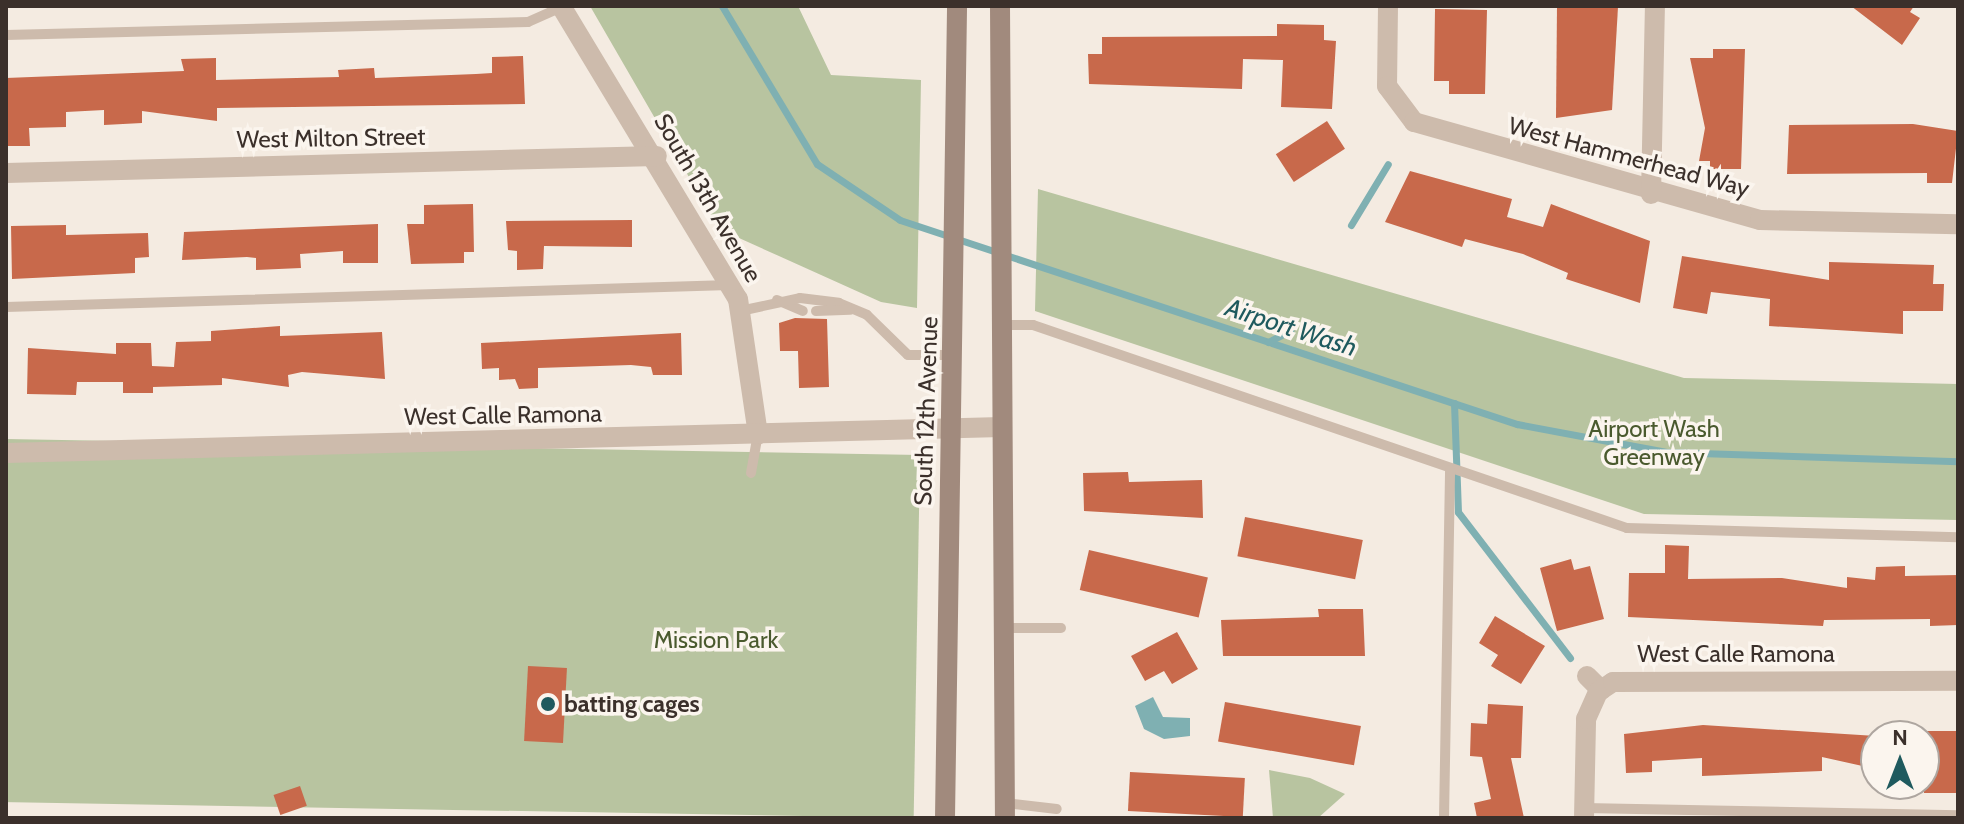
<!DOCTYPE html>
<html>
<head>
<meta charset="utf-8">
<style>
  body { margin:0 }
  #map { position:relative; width:1964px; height:824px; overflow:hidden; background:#f4ebe1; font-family:Cabin,sans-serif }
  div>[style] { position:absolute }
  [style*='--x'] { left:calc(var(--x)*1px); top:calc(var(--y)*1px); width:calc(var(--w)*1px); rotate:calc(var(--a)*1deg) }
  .green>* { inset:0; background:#b8c4a0; transform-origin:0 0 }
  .water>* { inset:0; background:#7fb0b2 }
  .stream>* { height:7px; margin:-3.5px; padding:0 3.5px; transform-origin:3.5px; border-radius:3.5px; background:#7fb0b2 }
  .building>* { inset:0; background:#c8694b; transform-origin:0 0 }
  .lane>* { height:10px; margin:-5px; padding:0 5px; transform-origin:5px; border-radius:5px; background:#cdbbac }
  .street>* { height:20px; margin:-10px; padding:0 10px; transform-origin:10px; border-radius:10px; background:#cdbbac }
  .secondary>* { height:20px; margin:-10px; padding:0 10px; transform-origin:10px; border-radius:10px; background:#a18a7d }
  .dots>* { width:22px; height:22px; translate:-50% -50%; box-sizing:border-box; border:4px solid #fbf5ee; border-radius:50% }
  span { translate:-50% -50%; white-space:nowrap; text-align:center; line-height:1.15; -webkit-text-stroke:7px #fbf5ee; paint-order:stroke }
  .street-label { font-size:24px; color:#3b302b }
  .park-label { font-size:24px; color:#4a5a2e }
  .poi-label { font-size:24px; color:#3b302b; font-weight:700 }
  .left { translate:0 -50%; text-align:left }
  .water-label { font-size:26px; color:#1f5a5e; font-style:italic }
  .frame { position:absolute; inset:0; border:8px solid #3b302b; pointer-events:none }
  .north { position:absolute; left:1860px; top:720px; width:80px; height:80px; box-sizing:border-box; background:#fbf5ee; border:2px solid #aea6a0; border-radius:50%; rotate:0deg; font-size:22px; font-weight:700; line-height:32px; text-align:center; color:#3b302b }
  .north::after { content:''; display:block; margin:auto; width:28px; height:36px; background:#1f5a5e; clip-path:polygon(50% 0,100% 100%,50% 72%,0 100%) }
</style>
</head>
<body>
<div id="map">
  <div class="green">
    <i style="clip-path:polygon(590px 6px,798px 6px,831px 75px,921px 80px,917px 308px,881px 302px,719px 229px)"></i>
    <i style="clip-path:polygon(1038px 189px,1684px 378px,1958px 384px,1958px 520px,1644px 514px,1035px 311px)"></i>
    <i style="left:920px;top:455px;width:363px;height:914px;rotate:91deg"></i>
    <i style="clip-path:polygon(1269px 770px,1310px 778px,1345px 794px,1318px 818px,1273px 818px)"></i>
  </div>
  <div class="water">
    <i style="clip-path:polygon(1153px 697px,1163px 717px,1190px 718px,1190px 736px,1164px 739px,1144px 729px,1135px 706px)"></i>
  </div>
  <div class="stream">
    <i style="--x:722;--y:6;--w:184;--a:59"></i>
    <i style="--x:817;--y:164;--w:100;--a:34"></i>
    <i style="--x:900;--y:220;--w:650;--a:18.3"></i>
    <i style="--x:1517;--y:424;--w:152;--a:10.6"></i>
    <i style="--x:1666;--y:452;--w:292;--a:1.8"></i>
    <i style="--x:1351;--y:225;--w:71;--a:-58.8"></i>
    <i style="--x:1268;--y:342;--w:25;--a:-27"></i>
    <i style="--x:1454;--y:403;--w:109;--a:87.9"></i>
    <i style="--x:1458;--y:512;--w:184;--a:52.5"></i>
  </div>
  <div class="building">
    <i style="clip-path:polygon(1557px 6px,1618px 7px,1612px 110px,1556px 118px)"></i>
    <i style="clip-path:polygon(1851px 6px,1914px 6px,1910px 12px,1920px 18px,1902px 45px)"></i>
    <i style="clip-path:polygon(1435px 9px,1487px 10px,1485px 94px,1449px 94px,1449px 81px,1434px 81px)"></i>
    <i style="clip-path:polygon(1277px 24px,1324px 25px,1324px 40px,1336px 41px,1332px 109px,1281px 107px,1283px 60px,1243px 59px,1242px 89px,1089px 84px,1088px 54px,1102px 54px,1102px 37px,1277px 36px)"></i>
    <i style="clip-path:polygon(1713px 49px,1745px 49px,1741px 169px,1710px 169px,1710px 161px,1699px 161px,1705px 128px,1690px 58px,1713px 58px)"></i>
    <i style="clip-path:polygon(523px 56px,525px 104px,217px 108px,217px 121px,142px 111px,142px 123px,104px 125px,104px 110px,66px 112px,66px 127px,29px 128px,30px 146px,6px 146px,6px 78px,184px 71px,181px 59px,216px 58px,216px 80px,339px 77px,338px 70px,374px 68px,375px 78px,476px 74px,492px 73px,492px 57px)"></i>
    <i style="left:1327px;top:121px;width:33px;height:61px;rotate:57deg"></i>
    <i style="clip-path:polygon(1913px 124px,1958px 131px,1952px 183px,1927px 183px,1927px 173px,1787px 174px,1789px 125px)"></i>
    <i style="clip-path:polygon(1410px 171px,1512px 199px,1507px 217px,1543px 227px,1551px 204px,1650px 241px,1640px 303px,1566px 279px,1568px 273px,1523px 254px,1465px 239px,1462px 247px,1385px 222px)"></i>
    <i style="clip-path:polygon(473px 204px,474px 252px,464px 252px,464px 263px,411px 264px,407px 224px,424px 224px,424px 205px)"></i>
    <i style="clip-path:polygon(632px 220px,632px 247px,544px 246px,543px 269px,517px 270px,517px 251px,508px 250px,506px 221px)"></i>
    <i style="clip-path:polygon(378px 224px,378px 263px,343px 263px,343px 251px,300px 254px,301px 268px,256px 270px,256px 258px,247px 257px,182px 260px,184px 232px)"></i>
    <i style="clip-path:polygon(66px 225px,66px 235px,148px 233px,149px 257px,135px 258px,135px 273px,12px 279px,11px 226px)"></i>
    <i style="clip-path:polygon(1682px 256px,1829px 280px,1829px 262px,1934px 265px,1933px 284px,1944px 284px,1943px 311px,1903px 311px,1903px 334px,1769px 326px,1770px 299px,1711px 292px,1707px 314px,1673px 308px)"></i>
    <i style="clip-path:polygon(795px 318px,827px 319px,829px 387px,799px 388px,798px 351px,780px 351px,779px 323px)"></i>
    <i style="clip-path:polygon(280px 326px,280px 336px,382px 332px,385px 379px,302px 372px,288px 375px,289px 387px,222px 378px,222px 385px,153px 387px,153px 393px,123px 393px,123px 382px,77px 382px,76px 395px,27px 394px,28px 348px,116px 354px,116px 343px,151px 343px,152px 366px,174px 367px,176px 342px,211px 341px,211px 331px)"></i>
    <i style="clip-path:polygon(681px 333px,682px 375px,653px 375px,651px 367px,631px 365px,538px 368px,538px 388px,519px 389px,515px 379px,499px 380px,499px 368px,482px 369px,481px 343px)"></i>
    <i style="clip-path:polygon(1128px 472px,1129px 482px,1202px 480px,1203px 518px,1084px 511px,1083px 473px)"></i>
    <i style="left:1245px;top:517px;width:120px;height:40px;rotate:11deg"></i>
    <i style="clip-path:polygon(1665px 545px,1689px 546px,1688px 579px,1782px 578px,1847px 588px,1847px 577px,1875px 580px,1876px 567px,1905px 566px,1905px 576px,1958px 575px,1958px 625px,1930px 626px,1930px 619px,1824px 620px,1823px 626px,1628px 617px,1629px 573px,1665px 573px)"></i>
    <i style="left:1089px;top:550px;width:122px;height:41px;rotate:13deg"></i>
    <i style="clip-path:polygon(1571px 559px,1574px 570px,1590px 566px,1604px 619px,1557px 631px,1540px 568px)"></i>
    <i style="clip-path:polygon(1318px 609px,1363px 609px,1365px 656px,1223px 656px,1221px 620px,1319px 617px)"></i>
    <i style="clip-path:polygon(1495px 616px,1545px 646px,1521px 684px,1491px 666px,1498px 655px,1479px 643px)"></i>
    <i style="clip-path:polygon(1177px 632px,1198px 669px,1172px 684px,1164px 671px,1145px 681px,1131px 656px)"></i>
    <i style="left:528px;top:666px;width:39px;height:75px;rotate:3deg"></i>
    <i style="left:1225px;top:702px;width:138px;height:40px;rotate:10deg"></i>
    <i style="clip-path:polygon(1488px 704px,1523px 706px,1521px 758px,1511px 758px,1524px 818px,1477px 818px,1474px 803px,1491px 799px,1482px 757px,1470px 756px,1471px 723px,1487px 724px)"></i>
    <i style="clip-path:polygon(1703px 725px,1876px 736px,1876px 769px,1822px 757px,1822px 771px,1702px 776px,1702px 758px,1652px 761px,1652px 772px,1626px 773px,1624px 734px)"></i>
    <i style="left:1924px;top:731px;width:34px;height:62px"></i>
    <i style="left:1130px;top:772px;width:115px;height:39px;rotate:3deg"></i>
    <i style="left:300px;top:786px;width:21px;height:28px;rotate:71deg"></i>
  </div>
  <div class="lane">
    <i style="--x:6;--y:35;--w:522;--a:-1.43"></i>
    <i style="--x:528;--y:22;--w:37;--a:-24"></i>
    <i style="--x:777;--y:300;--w:28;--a:23"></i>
    <i style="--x:6;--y:307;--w:724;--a:-1.74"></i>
    <i style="--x:740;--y:311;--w:61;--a:-12.2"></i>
    <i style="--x:800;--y:298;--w:39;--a:7"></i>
    <i style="--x:839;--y:303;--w:30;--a:23"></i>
    <i style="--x:867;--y:315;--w:57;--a:44.3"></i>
    <i style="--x:908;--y:355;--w:44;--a:0"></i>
    <i style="--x:816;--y:311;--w:34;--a:-2"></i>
    <i style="--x:1003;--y:325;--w:30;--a:0"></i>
    <i style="--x:1033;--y:325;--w:628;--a:18.87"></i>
    <i style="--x:1627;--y:528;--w:331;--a:1.6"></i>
    <i style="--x:751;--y:473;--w:39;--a:-80"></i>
    <i style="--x:1003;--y:628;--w:58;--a:0"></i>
    <i style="--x:1005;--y:803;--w:52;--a:6.6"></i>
    <i style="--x:1584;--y:808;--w:374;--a:1.1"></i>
    <i style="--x:1444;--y:818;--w:348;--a:-89"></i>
  </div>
  <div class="street">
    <i style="--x:561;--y:6;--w:342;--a:58.9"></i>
    <i style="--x:738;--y:299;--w:137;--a:81.6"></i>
    <i style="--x:1388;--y:6;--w:80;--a:90.7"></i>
    <i style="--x:1387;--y:86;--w:45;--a:53.1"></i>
    <i style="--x:1414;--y:122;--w:360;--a:15.8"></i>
    <i style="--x:1760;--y:220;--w:198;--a:1.2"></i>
    <i style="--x:6;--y:173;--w:651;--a:-1.5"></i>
    <i style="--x:1651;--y:194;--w:188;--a:-88.8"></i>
    <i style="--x:6;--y:453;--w:996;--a:-1.5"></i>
    <i style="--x:1587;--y:676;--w:20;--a:45"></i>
    <i style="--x:1584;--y:818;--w:99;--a:-88.8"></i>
    <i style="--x:1586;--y:719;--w:30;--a:-66"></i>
    <i style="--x:1598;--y:692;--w:18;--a:-34"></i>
    <i style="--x:1613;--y:682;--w:345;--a:-0.2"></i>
  </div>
  <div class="secondary">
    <i style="--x:1000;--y:6;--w:812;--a:89.65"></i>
    <i style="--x:945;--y:818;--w:812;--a:-89.15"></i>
  </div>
  <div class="dots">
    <i style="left:548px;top:704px;background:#1f5a5e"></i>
  </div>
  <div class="street-label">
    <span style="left:331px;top:138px;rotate:-1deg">West Milton Street</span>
    <span style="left:1629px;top:157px;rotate:15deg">West Hammerhead Way</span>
    <span style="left:708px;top:198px;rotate:60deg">South 13th Avenue</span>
    <span style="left:926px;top:411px;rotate:-88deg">South 12th Avenue</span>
    <span style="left:503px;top:415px;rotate:-1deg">West Calle Ramona</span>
    <span style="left:1736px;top:654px">West Calle Ramona</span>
  </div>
  <div class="park-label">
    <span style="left:1654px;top:443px">Airport Wash<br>Greenway</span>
    <span style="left:716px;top:640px">Mission Park</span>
  </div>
  <div class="poi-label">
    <span class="left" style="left:564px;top:704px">batting cages</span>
  </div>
  <div class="water-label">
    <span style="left:1291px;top:328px;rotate:18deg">Airport Wash</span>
  </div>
  <div class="frame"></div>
  <div class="north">N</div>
</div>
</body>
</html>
